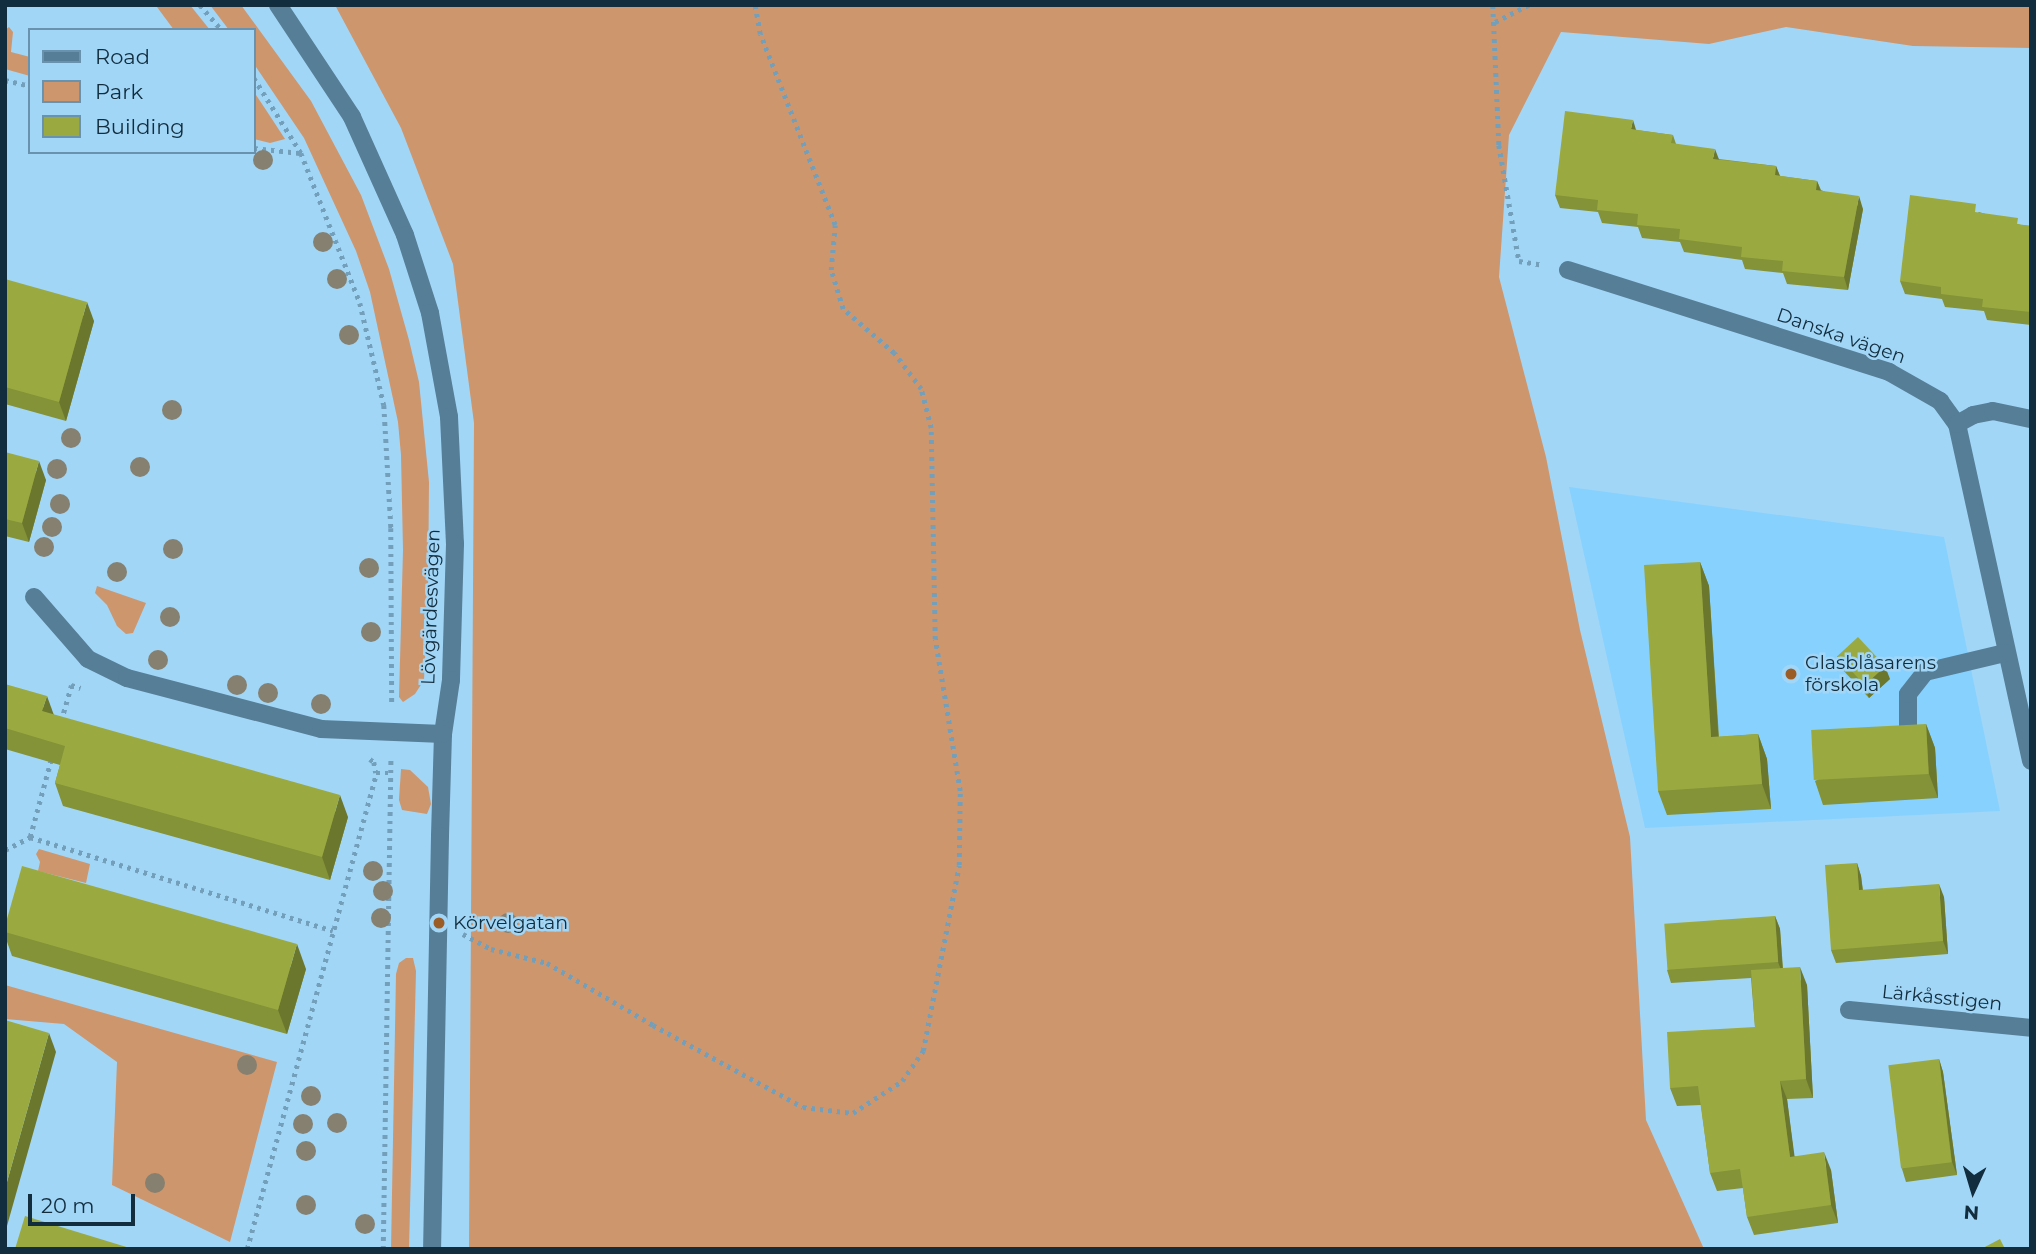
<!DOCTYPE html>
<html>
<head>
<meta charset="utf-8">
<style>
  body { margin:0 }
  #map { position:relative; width:2036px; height:1254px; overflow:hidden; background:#a2d6f7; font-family:Montserrat,sans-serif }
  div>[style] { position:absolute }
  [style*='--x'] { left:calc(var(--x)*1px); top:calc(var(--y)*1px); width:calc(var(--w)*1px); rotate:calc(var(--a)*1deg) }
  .built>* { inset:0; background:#87d1ff }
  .green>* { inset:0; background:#ce966d }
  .path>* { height:4.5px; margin-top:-2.25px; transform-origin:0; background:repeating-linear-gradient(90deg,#739fbb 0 3.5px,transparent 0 8.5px) }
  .minor>* { height:18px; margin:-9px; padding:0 9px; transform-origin:9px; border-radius:9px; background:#567e97 }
  .trees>* { width:20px; height:20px; margin:-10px; border-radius:50%; background:#858070 }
  .wall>* { inset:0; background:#849238 }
  .shaded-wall>* { inset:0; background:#6c772e }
  .building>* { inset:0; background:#9aaa41; transform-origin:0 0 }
  .dots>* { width:19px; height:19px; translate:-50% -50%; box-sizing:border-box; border:4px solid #a2d6f7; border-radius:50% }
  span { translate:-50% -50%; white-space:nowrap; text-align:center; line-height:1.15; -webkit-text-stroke:5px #a2d6f7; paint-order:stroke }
  .street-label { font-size:19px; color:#122d3d }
  .poi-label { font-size:19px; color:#122d3d }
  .left { translate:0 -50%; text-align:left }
  .frame { position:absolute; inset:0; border:7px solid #122d3d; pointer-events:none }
  .legend { position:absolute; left:28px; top:28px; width:228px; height:126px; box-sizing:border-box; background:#a2d6f7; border:2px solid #6892ad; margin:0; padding:9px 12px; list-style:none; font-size:21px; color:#122d3d }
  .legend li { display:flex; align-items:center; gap:14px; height:35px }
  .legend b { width:35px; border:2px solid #6892ad }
  .north { position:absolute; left:1938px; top:1156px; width:70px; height:70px; -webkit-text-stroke:5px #a2d6f7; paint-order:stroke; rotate:184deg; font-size:19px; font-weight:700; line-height:28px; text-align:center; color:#122d3d }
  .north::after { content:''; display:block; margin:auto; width:24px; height:32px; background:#122d3d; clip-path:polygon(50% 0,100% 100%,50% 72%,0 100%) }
  .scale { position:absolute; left:28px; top:1194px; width:107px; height:32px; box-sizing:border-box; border:4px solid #122d3d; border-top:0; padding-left:9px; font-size:21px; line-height:24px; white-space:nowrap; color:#122d3d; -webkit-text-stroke:5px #a2d6f7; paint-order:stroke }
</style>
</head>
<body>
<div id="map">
  <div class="built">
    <i style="clip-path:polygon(1569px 487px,1944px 537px,2000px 811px,1645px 828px)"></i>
  </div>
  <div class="green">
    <i style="clip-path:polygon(160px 5px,190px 5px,210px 30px,174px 30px,157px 7px)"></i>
    <i style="clip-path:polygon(210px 5px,241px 5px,311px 101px,361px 195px,389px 269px,409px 340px,419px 382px,429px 482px,428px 600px,424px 680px,415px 694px,403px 702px,399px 697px,403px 550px,401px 455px,398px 422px,370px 292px,356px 251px,304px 138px,254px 64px,254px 30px,229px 30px)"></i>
    <i style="clip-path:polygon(335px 5px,2031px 5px,2031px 48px,1913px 46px,1786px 27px,1709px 44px,1561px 32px,1509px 135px,1499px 277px,1546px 457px,1580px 630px,1630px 837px,1646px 1120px,1704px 1249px,469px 1249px,474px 423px,453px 264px,401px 128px)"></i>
    <i style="clip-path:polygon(9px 27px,13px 32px,11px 52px,30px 57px,30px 76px,5px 69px,5px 30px)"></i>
    <i style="clip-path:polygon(254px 92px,268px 113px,285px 139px,270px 143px,254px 139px)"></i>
    <i style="clip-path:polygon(97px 586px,146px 603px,133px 633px,126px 634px,117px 626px,107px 605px,95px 593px)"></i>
    <i style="clip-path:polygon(401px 769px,410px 770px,428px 787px,431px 804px,427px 814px,402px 810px,399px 800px)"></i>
    <i style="clip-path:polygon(39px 849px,90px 864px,86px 883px,38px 871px,40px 862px,36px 854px)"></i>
    <i style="clip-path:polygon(406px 958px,413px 958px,416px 971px,409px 1249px,391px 1249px,396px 974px,399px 963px)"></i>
    <i style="clip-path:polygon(5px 985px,277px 1062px,230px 1242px,112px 1185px,117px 1062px,64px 1024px,5px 1019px)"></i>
  </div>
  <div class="path">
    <i style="--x:200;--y:5;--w:33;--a:49"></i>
    <i style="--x:1493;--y:5;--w:140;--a:87.5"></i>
    <i style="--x:1499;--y:145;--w:118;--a:80.2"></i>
    <i style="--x:1519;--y:261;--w:25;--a:9"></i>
    <i style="--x:1495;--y:22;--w:38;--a:-27"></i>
    <i style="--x:254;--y:78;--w:89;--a:57.9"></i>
    <i style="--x:301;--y:153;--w:161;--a:68.5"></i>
    <i style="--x:360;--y:303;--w:105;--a:76.8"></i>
    <i style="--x:384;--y:405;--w:123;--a:86.7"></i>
    <i style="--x:391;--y:528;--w:177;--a:89.7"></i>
    <i style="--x:5;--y:80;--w:26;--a:13"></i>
    <i style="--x:254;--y:148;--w:46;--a:6.2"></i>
    <i style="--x:61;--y:721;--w:37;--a:-74"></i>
    <i style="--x:71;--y:685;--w:10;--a:17"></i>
    <i style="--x:370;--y:759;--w:5;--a:37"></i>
    <i style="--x:374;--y:762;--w:11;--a:80"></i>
    <i style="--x:30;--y:837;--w:317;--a:17.2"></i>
    <i style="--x:5;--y:850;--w:28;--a:-27"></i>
    <i style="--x:30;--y:837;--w:84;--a:-74.8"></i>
    <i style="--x:463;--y:934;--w:32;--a:28"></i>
    <i style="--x:491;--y:949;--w:58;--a:14"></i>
    <i style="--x:547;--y:963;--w:123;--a:30.3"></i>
    <i style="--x:653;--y:1025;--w:171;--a:28.7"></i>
    <i style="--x:803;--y:1107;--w:50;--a:6.8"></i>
    <i style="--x:853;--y:1113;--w:59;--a:-33.1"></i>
    <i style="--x:902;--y:1081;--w:37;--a:-55"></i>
    <i style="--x:923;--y:1051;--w:189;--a:-79"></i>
    <i style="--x:959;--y:865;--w:74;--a:-89.2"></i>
    <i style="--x:960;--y:791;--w:154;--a:-99.3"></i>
    <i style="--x:935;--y:639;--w:211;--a:-91.1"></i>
    <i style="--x:931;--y:428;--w:40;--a:-104.4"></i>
    <i style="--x:921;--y:389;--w:45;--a:-126.9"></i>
    <i style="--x:894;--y:353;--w:67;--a:-139.2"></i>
    <i style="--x:843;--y:309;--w:41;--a:-107.1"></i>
    <i style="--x:831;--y:270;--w:45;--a:-84.9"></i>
    <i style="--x:835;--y:225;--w:205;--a:-111.4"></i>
    <i style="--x:760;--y:34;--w:29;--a:-100"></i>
    <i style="--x:247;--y:1249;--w:493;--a:-74.8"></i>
    <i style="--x:376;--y:773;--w:15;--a:0"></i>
    <i style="--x:383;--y:1249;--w:493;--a:-89.1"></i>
  </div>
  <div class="minor">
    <i style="--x:278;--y:5;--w:134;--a:56.5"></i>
    <i style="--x:352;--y:117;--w:129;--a:65.8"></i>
    <i style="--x:405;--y:235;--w:82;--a:72.2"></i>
    <i style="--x:430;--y:313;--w:106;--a:79.6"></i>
    <i style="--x:449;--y:417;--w:127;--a:87.3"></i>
    <i style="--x:455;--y:544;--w:136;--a:91.7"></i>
    <i style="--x:451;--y:680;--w:55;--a:98.4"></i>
    <i style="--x:443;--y:734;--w:102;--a:91.7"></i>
    <i style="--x:440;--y:836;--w:413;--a:91.1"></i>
    <i style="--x:1568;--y:270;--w:337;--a:17.6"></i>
    <i style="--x:1889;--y:372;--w:59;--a:29.6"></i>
    <i style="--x:1940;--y:401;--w:29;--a:54"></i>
    <i style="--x:1957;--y:424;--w:345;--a:77.6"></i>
    <i style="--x:1957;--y:424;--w:18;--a:-29"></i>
    <i style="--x:1973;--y:415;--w:20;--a:-11"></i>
    <i style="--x:1993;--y:411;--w:39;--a:12"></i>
    <i style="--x:34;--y:597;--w:82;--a:48.9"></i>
    <i style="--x:88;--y:659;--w:43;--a:26"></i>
    <i style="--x:127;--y:678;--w:201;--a:14.7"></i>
    <i style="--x:321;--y:729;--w:122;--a:2.3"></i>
    <i style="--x:1908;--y:727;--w:33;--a:-90"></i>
    <i style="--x:1908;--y:694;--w:28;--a:-52"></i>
    <i style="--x:1925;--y:672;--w:82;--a:-13.4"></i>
    <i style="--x:1849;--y:1010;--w:183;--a:5.6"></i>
  </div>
  <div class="trees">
    <i style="left:263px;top:160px"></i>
    <i style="left:323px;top:242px"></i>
    <i style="left:337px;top:279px"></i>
    <i style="left:349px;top:335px"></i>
    <i style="left:172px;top:410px"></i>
    <i style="left:71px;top:438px"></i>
    <i style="left:140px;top:467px"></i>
    <i style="left:57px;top:469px"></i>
    <i style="left:60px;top:504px"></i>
    <i style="left:52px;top:527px"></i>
    <i style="left:44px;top:547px"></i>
    <i style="left:173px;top:549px"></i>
    <i style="left:369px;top:568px"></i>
    <i style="left:117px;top:572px"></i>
    <i style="left:170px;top:617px"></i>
    <i style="left:371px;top:632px"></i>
    <i style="left:158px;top:660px"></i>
    <i style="left:237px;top:685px"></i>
    <i style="left:268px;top:693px"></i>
    <i style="left:321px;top:704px"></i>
    <i style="left:373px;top:871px"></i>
    <i style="left:383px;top:891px"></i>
    <i style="left:381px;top:918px"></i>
    <i style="left:508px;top:923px"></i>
    <i style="left:247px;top:1065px"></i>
    <i style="left:311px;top:1096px"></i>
    <i style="left:337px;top:1123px"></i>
    <i style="left:303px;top:1124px"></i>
    <i style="left:306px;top:1151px"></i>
    <i style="left:155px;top:1183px"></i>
    <i style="left:306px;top:1205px"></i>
    <i style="left:365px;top:1224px"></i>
  </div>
  <div class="wall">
    <i style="clip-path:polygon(1636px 130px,1673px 135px,1676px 144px,1719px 159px,1776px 166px,1780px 176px,1817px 181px,1821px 190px,1863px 209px,1848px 290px,1787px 284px,1783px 273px,1745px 269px,1742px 260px,1684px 252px,1680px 242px,1642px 238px,1638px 227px,1602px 223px,1598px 212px,1560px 208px,1555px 195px)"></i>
    <i style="clip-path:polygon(1979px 212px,2021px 225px,2031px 226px,2031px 325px,1987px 320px,1984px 311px,1945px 307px,1942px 299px,1905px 294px,1900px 281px)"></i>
    <i style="clip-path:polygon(5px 279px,94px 321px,66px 421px,5px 404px)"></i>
    <i style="clip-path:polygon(5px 452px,46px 480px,29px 542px,5px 536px)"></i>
    <i style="clip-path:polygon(1700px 562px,1709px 586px,1719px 737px,1758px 734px,1767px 759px,1771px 809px,1667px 815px,1658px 791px)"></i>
    <i style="clip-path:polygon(1837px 656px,1890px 679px,1869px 698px,1842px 669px)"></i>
    <i style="clip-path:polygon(5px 684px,54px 715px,348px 817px,330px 880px,63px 806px,55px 783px,60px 765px,5px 749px)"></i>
    <i style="clip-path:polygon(1926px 724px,1935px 748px,1938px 798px,1823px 805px,1815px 781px)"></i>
    <i style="clip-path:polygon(1857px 863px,1861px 876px,1863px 890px,1944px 897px,1948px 954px,1836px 963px,1831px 950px)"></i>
    <i style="clip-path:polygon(1775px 916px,1780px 929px,1783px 968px,1807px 985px,1813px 1098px,1787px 1099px,1794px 1156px,1831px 1170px,1838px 1223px,1754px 1235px,1747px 1217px,1743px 1188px,1717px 1191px,1710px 1173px,1701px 1105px,1677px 1106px,1670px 1088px,1755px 1027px,1751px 978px,1671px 983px,1667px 970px)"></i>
    <i style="clip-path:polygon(5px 926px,306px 969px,287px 1034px,12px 956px,5px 936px)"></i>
    <i style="clip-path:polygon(1939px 1059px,1943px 1072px,1957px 1175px,1906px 1182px,1902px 1169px)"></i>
  </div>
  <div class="shaded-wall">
    <i style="clip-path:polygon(1633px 120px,1637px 133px,1631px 129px)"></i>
    <i style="clip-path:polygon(1715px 149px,1720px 162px,1713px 159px)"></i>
    <i style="clip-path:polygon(1776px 166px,1781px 179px,1775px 175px)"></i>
    <i style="clip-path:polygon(1817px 181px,1822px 194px,1816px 190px)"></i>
    <i style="clip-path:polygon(1859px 196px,1863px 209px,1848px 290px,1844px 277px)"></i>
    <i style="clip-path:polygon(87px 302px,94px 321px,66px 421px,59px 402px)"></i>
    <i style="clip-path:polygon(39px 461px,46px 480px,29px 542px,22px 523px)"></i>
    <i style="clip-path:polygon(1700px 562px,1709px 586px,1720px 762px,1711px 737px)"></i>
    <i style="clip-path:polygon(1885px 666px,1890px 679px,1869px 698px,1864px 685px)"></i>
    <i style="clip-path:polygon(47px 696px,55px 718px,42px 711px)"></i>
    <i style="clip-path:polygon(1926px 724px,1935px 748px,1938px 798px,1929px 774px)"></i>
    <i style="clip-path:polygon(1758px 734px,1767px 759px,1771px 809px,1762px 784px)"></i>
    <i style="clip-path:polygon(340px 795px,348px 817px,330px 880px,322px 857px)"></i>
    <i style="clip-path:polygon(1857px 863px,1861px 876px,1864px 903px,1859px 890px)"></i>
    <i style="clip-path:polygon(1939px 884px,1944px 897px,1948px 954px,1943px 941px)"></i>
    <i style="clip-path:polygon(1775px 916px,1780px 929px,1783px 975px,1778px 962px)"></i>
    <i style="clip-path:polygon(297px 944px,306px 969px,287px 1034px,278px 1010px)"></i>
    <i style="clip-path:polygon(1800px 967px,1807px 985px,1813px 1098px,1806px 1079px)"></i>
    <i style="clip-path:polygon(49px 1033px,56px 1052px,5px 1233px,5px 1189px)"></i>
    <i style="clip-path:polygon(1939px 1059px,1943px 1072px,1957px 1175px,1952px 1162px)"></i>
    <i style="clip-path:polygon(1780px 1081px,1787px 1099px,1797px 1175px,1790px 1157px)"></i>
    <i style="clip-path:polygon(1824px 1152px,1831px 1170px,1838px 1223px,1831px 1205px)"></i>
  </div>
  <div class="building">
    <i style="clip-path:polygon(1565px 111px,1633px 120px,1631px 129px,1673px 135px,1671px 143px,1715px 149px,1713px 159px,1776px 166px,1775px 175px,1817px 181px,1816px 190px,1859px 196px,1844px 277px,1782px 271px,1783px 261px,1741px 257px,1742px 247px,1679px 239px,1680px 229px,1637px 225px,1638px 214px,1597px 210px,1598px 200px,1555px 195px)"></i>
    <i style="clip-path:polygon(1910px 195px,1976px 204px,1975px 212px,2018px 218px,2017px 224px,2031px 226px,2031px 312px,1982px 307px,1983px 299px,1941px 294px,1941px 287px,1900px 281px)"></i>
    <i style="clip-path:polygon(5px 279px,87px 302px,59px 402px,5px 387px)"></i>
    <i style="clip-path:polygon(5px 452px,39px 461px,22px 523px,5px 519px)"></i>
    <i style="clip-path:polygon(1700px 562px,1711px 737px,1758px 734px,1762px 784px,1658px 791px,1644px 565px)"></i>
    <i style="left:1858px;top:637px;width:40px;height:28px;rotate:47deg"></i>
    <i style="clip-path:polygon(5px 684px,47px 696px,42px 711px,340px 795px,322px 857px,55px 783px,65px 746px,5px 728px)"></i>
    <i style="left:1926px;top:724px;width:50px;height:115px;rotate:87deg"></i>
    <i style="clip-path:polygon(1857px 863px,1859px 890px,1939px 884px,1943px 941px,1831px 950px,1825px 865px)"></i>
    <i style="clip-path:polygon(22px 866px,297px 944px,278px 1010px,5px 932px,5px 926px)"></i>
    <i style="left:1775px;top:916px;width:46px;height:111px;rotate:86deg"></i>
    <i style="clip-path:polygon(1800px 967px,1806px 1079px,1780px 1081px,1790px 1157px,1824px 1152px,1831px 1205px,1747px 1217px,1740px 1169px,1710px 1173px,1698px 1086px,1670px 1088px,1667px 1032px,1755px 1027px,1751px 970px)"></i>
    <i style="clip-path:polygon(5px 1020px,49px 1033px,5px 1189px)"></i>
    <i style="left:1939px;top:1059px;width:104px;height:51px;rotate:83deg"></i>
    <i style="clip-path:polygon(25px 1216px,133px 1249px,15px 1249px)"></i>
    <i style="clip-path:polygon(2000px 1239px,2005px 1249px,1981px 1249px)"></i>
  </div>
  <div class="dots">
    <i style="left:1791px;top:674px;background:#9c5c26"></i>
    <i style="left:439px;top:923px;background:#9c5c26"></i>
  </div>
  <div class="street-label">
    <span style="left:1841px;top:336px;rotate:19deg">Danska vägen</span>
    <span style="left:431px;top:607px;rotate:-88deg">Lövgärdesvägen</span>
    <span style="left:1942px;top:998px;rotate:6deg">Lärkåsstigen</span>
  </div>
  <div class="poi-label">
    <span class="left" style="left:1805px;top:674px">Glasblåsarens<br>förskola</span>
    <span class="left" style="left:453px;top:923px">Körvelgatan</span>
  </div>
  <div class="frame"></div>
  <ul class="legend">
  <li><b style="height:9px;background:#567e97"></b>Road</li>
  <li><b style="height:19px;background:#ce966d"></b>Park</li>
  <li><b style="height:19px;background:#9aaa41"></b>Building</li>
  </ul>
  <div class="north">N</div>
  <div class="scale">20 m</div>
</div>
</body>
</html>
